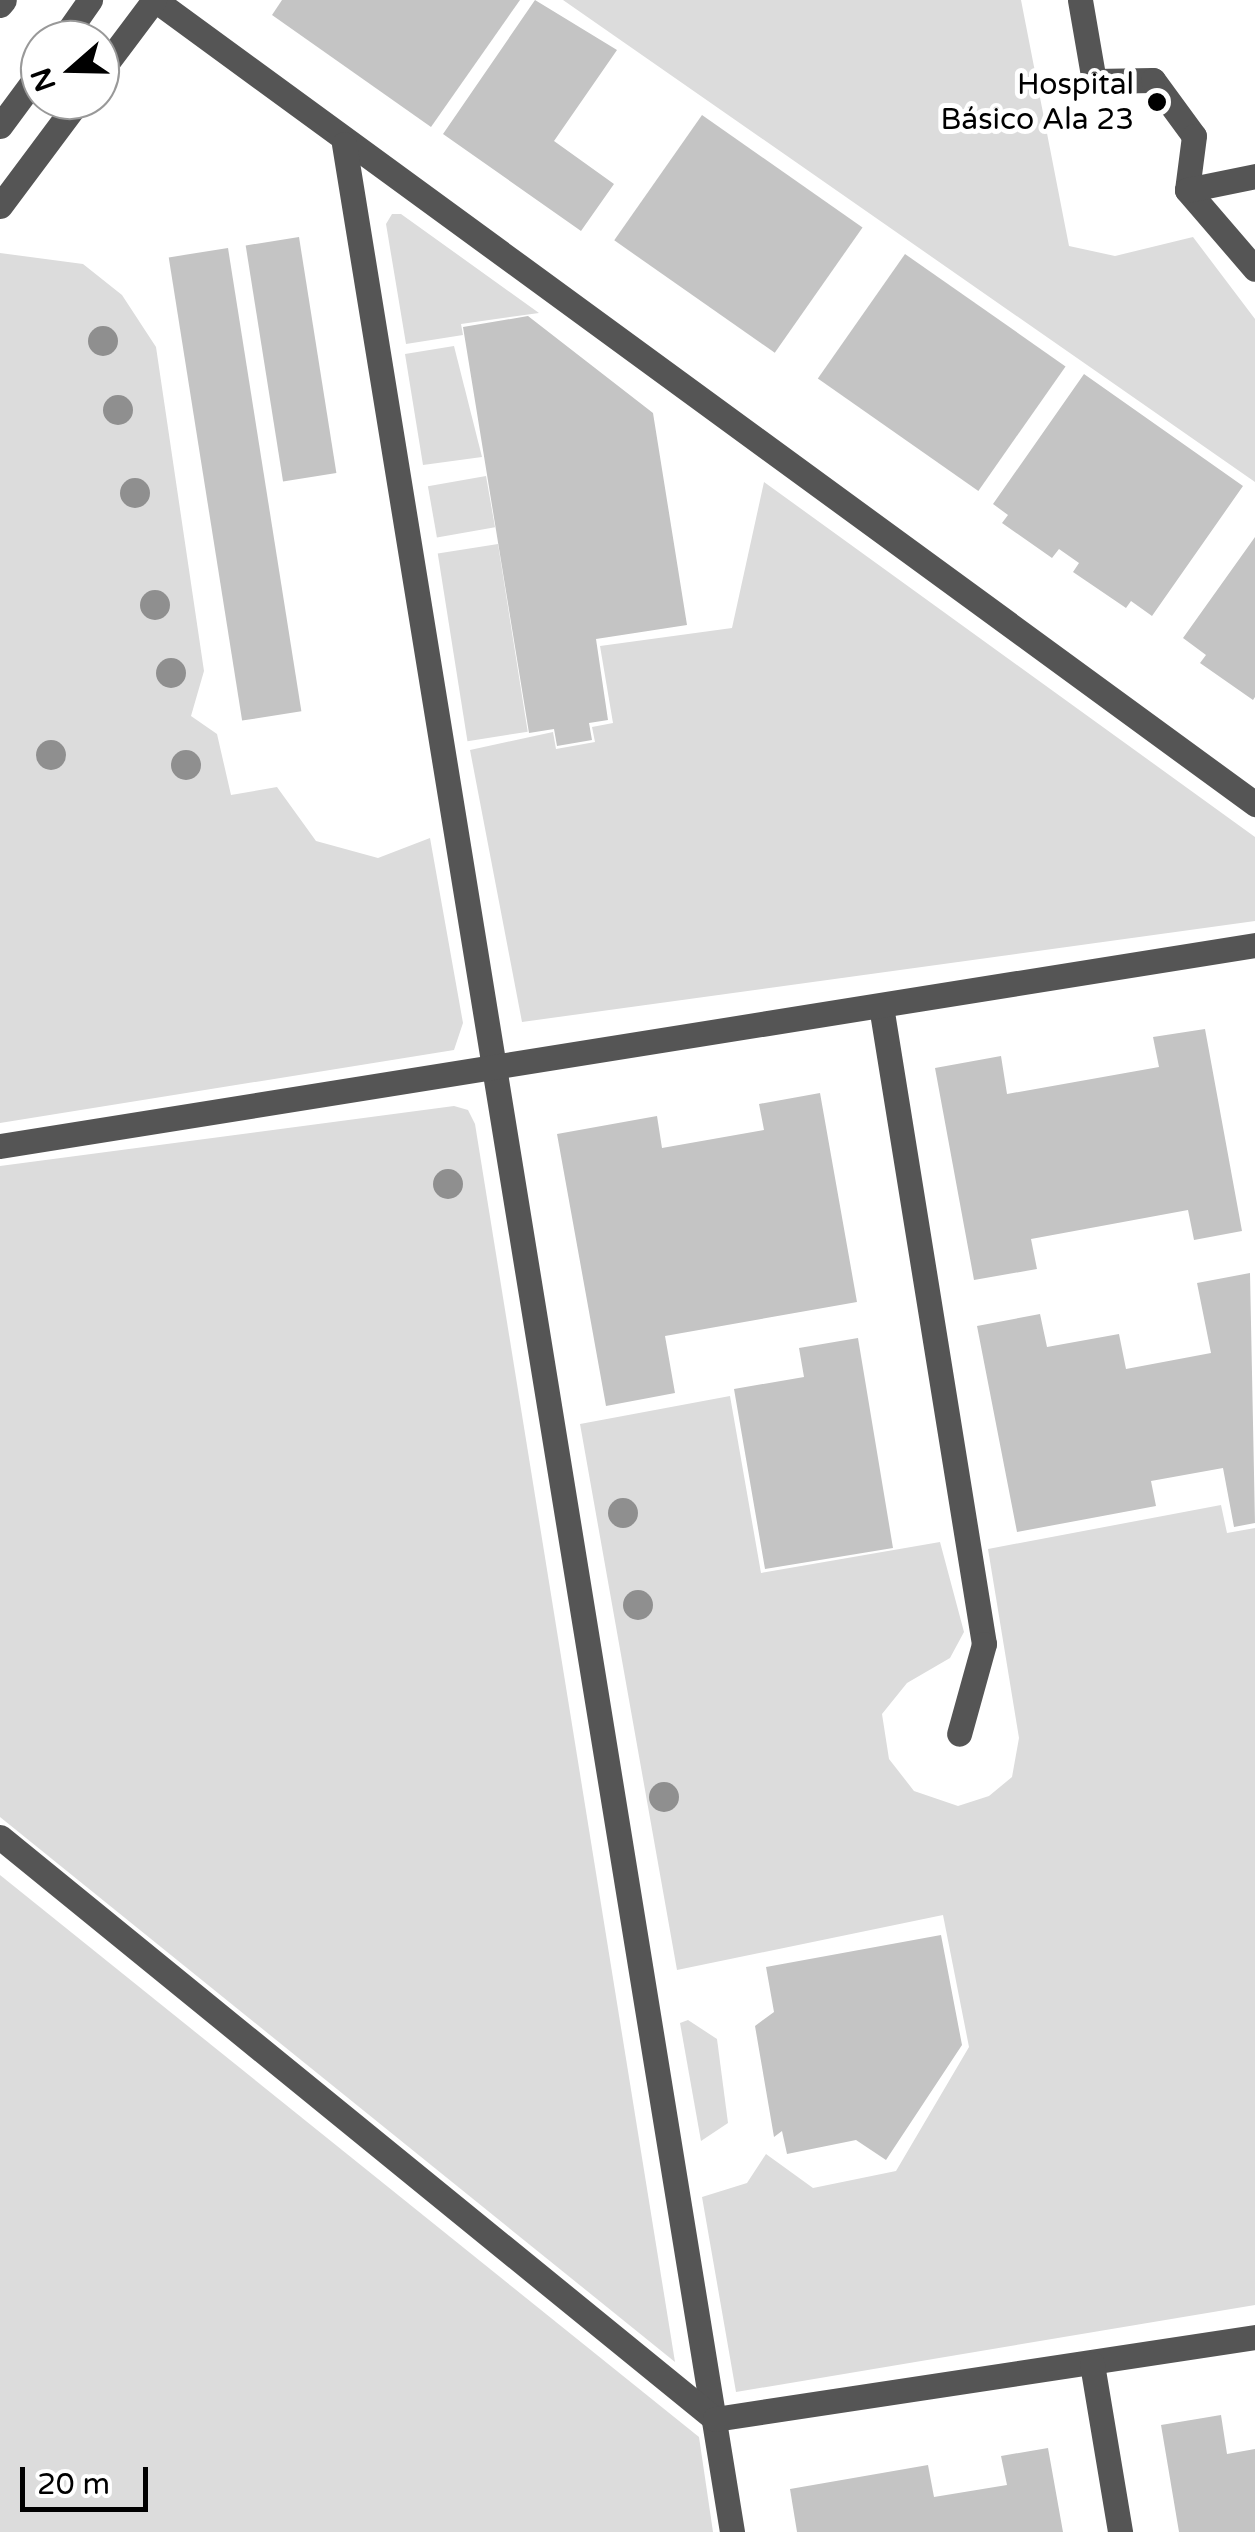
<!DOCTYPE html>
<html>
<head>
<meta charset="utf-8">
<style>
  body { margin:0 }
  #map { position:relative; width:1255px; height:2532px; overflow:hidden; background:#fff; font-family:"Varela Round",sans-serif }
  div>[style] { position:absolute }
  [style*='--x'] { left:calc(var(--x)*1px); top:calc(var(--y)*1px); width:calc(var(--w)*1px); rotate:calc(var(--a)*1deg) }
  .green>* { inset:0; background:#dcdcdc; transform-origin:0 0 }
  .building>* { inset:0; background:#c4c4c4; transform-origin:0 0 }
  .minor>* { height:25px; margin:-12.5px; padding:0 12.5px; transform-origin:12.5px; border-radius:12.5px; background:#555 }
  .trees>* { width:30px; height:30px; margin:-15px; border-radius:50%; background:#8f8f8f }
  .dots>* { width:28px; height:28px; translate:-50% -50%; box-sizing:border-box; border:5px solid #fff; border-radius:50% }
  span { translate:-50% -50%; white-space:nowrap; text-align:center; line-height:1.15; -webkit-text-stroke:10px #fff; paint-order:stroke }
  .poi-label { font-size:30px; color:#000 }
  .right { translate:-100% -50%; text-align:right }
  .north { position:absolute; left:20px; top:20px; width:100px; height:100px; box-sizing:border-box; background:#fff; border:2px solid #999; border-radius:50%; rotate:250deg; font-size:28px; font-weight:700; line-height:40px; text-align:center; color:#000 }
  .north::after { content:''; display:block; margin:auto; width:35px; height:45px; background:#000; clip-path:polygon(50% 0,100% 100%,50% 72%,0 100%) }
  .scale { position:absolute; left:20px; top:2467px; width:128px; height:45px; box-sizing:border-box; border:5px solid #000; border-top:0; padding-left:12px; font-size:30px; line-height:35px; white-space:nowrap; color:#000; -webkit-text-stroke:8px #fff; paint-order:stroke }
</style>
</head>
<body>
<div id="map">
  <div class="green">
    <i style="clip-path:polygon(563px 0,1021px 0,1069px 246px,1115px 256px,1193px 237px,1255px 319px,1255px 482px)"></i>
    <i style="clip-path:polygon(392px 214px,401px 214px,539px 313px,461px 324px,463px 335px,406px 344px,386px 224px)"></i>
    <i style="clip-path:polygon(0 253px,83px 264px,122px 295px,156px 347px,204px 671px,191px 716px,217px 734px,231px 795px,277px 787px,316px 841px,378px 858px,430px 838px,463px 1023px,454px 1050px,0 1123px)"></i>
    <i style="clip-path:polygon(454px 346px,482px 457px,423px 465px,405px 354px)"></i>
    <i style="left:486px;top:476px;width:52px;height:59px;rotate:80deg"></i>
    <i style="clip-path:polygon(764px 482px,1255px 837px,1255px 921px,522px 1022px,470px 750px,553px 732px,556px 749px,595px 742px,592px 727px,613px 723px,600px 646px,732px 628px)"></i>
    <i style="left:498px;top:544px;width:190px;height:61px;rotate:81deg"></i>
    <i style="clip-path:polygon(454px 1106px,468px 1110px,475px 1124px,675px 2362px,0 1817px,0 1166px)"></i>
    <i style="clip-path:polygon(730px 1396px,761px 1573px,940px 1542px,964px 1632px,950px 1658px,907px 1683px,882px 1714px,889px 1759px,914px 1791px,958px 1806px,989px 1796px,1012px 1777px,1019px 1738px,988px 1549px,1221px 1505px,1227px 1533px,1255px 1528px,1255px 2305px,736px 2392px,702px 2197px,747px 2183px,766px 2154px,813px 2188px,896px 2171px,969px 2047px,943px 1915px,677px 1970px,580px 1424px)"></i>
    <i style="clip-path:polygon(0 1875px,699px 2437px,713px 2532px,0 2532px)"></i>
    <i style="clip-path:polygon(688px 2020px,717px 2039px,728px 2123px,701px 2141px,680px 2023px)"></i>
  </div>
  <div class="building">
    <i style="clip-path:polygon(282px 0,520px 0,431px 127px,272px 15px)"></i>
    <i style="clip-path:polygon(535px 0,617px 50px,554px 141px,614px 184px,581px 231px,443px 134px)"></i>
    <i style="left:702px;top:115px;width:196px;height:153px;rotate:35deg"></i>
    <i style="left:299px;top:237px;width:239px;height:54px;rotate:81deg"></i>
    <i style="left:228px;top:248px;width:469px;height:60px;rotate:81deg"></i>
    <i style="left:905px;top:254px;width:196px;height:152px;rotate:35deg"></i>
    <i style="clip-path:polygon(528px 316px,653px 413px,687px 625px,596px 639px,608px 720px,589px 723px,592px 740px,557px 746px,554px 729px,529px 733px,463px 327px)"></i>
    <i style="clip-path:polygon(1084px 374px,1243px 486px,1152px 616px,1131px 601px,1126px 608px,1073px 572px,1079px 563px,1059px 549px,1052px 558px,1002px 523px,1008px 515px,993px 504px)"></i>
    <i style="clip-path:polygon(1255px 537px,1255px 697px,1253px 700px,1200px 663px,1206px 655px,1183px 638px)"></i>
    <i style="clip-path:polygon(1205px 1029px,1242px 1231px,1194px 1240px,1188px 1210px,1031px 1239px,1037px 1269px,974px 1280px,935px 1068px,1001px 1056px,1007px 1094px,1159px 1067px,1153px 1037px)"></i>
    <i style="clip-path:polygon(820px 1093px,857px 1302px,665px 1336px,675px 1393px,606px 1406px,557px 1134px,657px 1116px,662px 1148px,764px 1130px,759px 1104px)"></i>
    <i style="clip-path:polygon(1250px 1273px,1255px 1523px,1234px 1527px,1223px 1468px,1151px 1481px,1156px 1506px,1017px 1532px,977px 1326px,1040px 1314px,1047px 1347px,1119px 1334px,1126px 1369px,1211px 1353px,1197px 1283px)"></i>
    <i style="clip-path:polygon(858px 1338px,893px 1548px,765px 1569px,734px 1389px,804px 1377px,799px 1348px)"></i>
    <i style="clip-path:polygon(941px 1935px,962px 2045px,886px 2160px,856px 2140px,787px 2154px,782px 2131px,774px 2137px,755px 2026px,774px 2012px,766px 1967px)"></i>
    <i style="clip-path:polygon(1221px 2415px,1227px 2454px,1255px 2449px,1255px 2532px,1179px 2532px,1161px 2425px)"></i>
    <i style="clip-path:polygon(1048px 2448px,1063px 2532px,797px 2532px,790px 2489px,928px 2465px,934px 2497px,1007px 2485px,1001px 2456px)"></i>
  </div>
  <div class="minor">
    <i style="--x:155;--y:0;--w:1363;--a:36.16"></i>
    <i style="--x:1080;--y:0;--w:82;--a:80.2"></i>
    <i style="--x:1094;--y:81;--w:59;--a:-1"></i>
    <i style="--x:1153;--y:80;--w:69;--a:53.8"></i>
    <i style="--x:1194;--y:136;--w:54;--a:97.4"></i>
    <i style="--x:1187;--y:190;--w:104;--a:49.3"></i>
    <i style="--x:0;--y:5;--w:6;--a:-51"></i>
    <i style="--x:62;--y:40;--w:49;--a:-55"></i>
    <i style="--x:100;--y:72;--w:90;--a:-53.1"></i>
    <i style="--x:0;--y:126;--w:67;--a:-53.5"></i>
    <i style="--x:344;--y:144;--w:2419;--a:80.77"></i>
    <i style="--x:1187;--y:190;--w:69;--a:-11.6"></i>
    <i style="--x:0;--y:206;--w:132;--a:-53.3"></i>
    <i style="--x:881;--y:1006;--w:646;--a:80.83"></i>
    <i style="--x:984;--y:1644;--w:93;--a:105.5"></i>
    <i style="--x:0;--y:1146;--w:1271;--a:-9.1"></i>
    <i style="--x:0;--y:1837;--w:922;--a:39.15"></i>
    <i style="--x:715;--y:2419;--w:546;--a:-8.63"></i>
    <i style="--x:1092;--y:2364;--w:170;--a:80.5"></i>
  </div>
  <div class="trees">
    <i style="left:103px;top:341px"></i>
    <i style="left:118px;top:410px"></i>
    <i style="left:135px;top:493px"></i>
    <i style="left:155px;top:605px"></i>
    <i style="left:171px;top:673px"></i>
    <i style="left:51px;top:755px"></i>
    <i style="left:186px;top:765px"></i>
    <i style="left:448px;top:1184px"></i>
    <i style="left:623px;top:1513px"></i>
    <i style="left:638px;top:1605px"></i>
    <i style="left:664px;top:1797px"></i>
  </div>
  <div class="dots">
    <i style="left:1157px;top:102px;background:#000"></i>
  </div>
  <div class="poi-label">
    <span class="right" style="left:1134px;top:102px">Hospital<br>Básico Ala 23</span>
  </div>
  <div class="north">N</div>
  <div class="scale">20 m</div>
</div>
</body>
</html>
